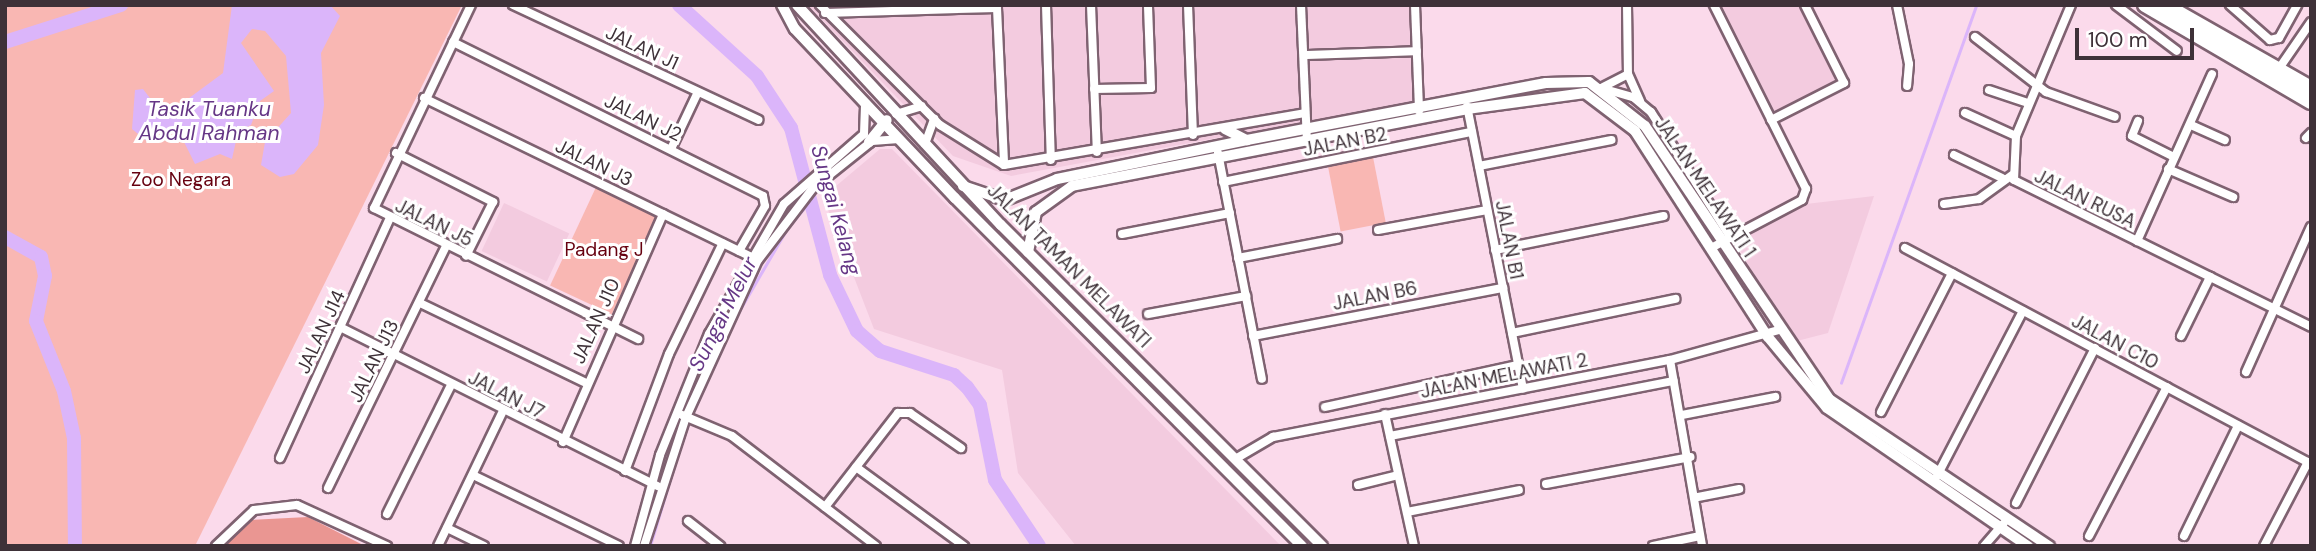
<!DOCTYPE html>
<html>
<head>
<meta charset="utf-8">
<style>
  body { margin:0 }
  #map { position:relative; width:2316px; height:551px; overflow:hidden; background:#fbdaeb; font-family:"DM Sans",sans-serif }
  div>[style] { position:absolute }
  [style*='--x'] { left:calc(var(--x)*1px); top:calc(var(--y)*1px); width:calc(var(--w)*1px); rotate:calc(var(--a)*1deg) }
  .built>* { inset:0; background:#f3cbdf; transform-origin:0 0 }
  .green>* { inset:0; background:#f9b7b3; transform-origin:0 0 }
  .forest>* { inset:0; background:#ea9692 }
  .water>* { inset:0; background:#dbb5fa }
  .stream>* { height:2.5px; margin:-1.25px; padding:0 1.25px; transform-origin:1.25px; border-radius:1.25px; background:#dbb5fa }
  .river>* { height:14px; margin:-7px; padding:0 7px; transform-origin:7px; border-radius:7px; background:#dbb5fa }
  .roads { filter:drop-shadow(2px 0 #7f6271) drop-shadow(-2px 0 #7f6271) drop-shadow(0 2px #7f6271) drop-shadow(0 -2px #7f6271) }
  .street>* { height:8px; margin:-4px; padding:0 4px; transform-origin:4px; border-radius:4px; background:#fff }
  .secondary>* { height:10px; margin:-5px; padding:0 5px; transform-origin:5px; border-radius:5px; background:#fff }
  .highway>* { height:14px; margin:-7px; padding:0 7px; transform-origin:7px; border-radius:7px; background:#fff }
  span { translate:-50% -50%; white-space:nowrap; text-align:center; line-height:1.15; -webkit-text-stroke:6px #fff; paint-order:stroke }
  .street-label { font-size:19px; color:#3e3138 }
  .park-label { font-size:19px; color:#66000f }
  .water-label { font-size:21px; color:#663786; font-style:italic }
  .frame { position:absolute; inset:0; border:7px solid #3e3138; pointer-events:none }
  .scale { position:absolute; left:2075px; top:28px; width:119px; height:32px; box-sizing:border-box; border:4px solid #3e3138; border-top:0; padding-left:9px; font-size:21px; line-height:24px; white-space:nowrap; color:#3e3138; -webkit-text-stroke:5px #fff; paint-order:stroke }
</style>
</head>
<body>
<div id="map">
  <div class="built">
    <i style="clip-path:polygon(808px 5px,1420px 5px,1423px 100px,1011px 176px,953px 156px)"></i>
    <i style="clip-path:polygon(1717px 5px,1802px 5px,1841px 82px,1773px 116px)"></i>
    <i style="clip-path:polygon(880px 149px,892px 149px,1281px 546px,1076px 546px,1018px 473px,1002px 370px,874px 329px,823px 197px)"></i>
    <i style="clip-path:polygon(1874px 196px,1828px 333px,1793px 342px,1735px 242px,1806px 204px)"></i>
    <i style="left:504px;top:203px;width:72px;height:53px;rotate:25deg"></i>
  </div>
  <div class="green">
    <i style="clip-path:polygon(5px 5px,462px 5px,195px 546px,5px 546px)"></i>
    <i style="left:1373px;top:157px;width:67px;height:46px;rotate:79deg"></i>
    <i style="left:597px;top:185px;width:68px;height:111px;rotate:25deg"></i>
  </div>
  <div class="forest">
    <i style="clip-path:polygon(308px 517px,365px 546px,224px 546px,251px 520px)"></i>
  </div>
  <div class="water">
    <i style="clip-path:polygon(232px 5px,330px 5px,340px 16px,321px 53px,324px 105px,318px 145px,294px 174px,280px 177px,261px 165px,265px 142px,291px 113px,286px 56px,265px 31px,252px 29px,241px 43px,274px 91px,260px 101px,251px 125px,238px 132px,232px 159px,220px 154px,195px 164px,177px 128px,155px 133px,149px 143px,132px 129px,135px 90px,143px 89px,159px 110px,181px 104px,223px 73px)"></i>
  </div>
  <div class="stream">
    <i style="--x:792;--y:222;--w:28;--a:-49"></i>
    <i style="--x:735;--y:318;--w:105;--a:-59.8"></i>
    <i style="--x:1841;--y:383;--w:401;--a:-70.3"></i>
    <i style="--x:650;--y:546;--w:77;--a:-73.4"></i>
  </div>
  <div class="river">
    <i style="--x:679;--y:5;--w:105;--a:42.3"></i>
    <i style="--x:757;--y:76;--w:62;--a:56.8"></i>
    <i style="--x:791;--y:128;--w:152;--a:75.1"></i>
    <i style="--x:830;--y:275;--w:62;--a:64.3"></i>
    <i style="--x:857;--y:331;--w:30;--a:41"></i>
    <i style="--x:880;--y:351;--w:78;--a:18"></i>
    <i style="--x:954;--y:375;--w:18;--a:43"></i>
    <i style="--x:967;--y:387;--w:22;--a:54"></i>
    <i style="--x:980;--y:405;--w:76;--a:78.7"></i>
    <i style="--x:995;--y:480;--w:79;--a:56.3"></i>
    <i style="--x:5;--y:42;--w:122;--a:-17.7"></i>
    <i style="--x:5;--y:237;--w:41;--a:29.1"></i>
    <i style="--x:41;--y:257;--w:19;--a:78"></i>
    <i style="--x:45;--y:276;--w:46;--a:101.3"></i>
    <i style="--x:36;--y:321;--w:75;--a:68.2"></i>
    <i style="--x:64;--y:391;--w:48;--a:78"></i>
    <i style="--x:74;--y:438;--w:108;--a:89.5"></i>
  </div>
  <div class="roads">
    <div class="street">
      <i style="--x:471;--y:5;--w:225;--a:115.5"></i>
      <i style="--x:374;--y:208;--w:295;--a:26.4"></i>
      <i style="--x:513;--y:5;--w:271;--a:25.1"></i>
      <i style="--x:820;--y:5;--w:170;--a:45"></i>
      <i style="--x:940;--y:125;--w:75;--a:32"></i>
      <i style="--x:1004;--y:165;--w:305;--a:-9.8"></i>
      <i style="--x:1046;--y:5;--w:155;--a:88.2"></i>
      <i style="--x:1091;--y:5;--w:147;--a:87.7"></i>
      <i style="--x:1188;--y:5;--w:130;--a:87.8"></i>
      <i style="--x:1301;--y:5;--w:137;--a:87.5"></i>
      <i style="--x:1415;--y:5;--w:106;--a:87.8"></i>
      <i style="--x:1627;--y:5;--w:69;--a:89.2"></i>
      <i style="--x:1628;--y:74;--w:30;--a:66"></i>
      <i style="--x:1897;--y:5;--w:60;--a:78.5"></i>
      <i style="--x:1909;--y:64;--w:22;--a:95"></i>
      <i style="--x:2071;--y:5;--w:142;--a:112.8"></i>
      <i style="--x:2016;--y:136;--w:44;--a:92.6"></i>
      <i style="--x:2014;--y:180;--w:331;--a:26.3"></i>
      <i style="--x:2116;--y:5;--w:76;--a:37"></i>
      <i style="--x:2230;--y:5;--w:53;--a:41.2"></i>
      <i style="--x:2270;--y:40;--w:9;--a:-13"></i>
      <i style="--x:2279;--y:38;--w:38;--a:-61"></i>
      <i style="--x:825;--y:13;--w:172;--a:-1.7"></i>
      <i style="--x:997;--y:8;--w:157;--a:87.4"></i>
      <i style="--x:1975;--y:37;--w:90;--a:37.8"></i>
      <i style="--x:2046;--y:92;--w:73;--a:19.9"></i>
      <i style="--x:453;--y:42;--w:346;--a:26.4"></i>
      <i style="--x:763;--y:196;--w:10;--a:79"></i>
      <i style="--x:765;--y:206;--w:52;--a:120"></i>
      <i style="--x:1304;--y:55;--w:113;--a:-2"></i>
      <i style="--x:2278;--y:70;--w:58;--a:-55.5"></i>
      <i style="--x:1603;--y:87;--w:28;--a:-27"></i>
      <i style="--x:1601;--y:88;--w:33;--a:16"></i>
      <i style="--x:1633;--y:97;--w:23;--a:40"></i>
      <i style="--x:1651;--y:112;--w:149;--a:57.6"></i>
      <i style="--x:1094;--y:89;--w:57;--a:-1"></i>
      <i style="--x:1151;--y:88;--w:83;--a:-92.1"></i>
      <i style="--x:1989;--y:90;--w:41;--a:18.4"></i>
      <i style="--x:424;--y:98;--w:362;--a:25.9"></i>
      <i style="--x:1467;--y:106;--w:288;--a:78.8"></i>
      <i style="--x:1965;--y:113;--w:56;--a:24.3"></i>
      <i style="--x:896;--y:114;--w:27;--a:-17"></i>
      <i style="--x:1771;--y:120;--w:82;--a:-26.9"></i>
      <i style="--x:1844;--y:83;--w:87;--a:-116.6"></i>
      <i style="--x:2138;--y:121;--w:16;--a:112"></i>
      <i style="--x:2132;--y:136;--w:47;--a:26.6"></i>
      <i style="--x:2191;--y:125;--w:37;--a:24"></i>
      <i style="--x:2306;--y:138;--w:7;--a:-45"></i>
      <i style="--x:925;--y:144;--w:27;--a:-70"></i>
      <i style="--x:671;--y:149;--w:63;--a:-64.7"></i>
      <i style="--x:396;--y:153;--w:109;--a:26.8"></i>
      <i style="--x:493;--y:202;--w:60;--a:116.6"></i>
      <i style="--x:1218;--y:153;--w:230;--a:79"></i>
      <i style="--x:1954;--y:155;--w:53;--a:25.6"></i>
      <i style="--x:1479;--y:166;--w:135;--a:-11.1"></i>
      <i style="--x:2168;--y:169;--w:71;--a:23.3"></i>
      <i style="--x:1223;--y:182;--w:254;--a:-11.4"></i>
      <i style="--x:1944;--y:204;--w:35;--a:-8"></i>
      <i style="--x:1979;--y:199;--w:41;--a:-36"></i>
      <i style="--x:1378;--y:230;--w:111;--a:-10.4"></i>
      <i style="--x:1122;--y:234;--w:110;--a:-11"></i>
      <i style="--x:2137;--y:241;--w:183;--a:-65.8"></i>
      <i style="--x:1711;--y:248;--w:103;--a:-27.8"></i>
      <i style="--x:1802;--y:200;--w:12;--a:-70"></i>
      <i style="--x:1806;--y:189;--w:206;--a:-116.6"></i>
      <i style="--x:1905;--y:248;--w:460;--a:28"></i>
      <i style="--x:1495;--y:250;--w:172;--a:-11.4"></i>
      <i style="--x:1238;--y:258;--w:101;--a:-10.9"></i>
      <i style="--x:420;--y:303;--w:184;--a:25.7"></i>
      <i style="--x:1148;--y:314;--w:100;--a:-10.4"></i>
      <i style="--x:340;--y:327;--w:355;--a:26.6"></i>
      <i style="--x:1512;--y:333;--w:167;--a:-11.8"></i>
      <i style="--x:1253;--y:336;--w:255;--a:-10.9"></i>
      <i style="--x:2181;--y:336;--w:66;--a:-63.8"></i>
      <i style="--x:1670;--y:360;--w:189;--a:80.2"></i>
      <i style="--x:2246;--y:372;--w:159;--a:-65.9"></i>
      <i style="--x:1325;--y:407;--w:198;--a:-12.3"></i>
      <i style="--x:1881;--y:412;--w:156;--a:-62.9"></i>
      <i style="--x:1385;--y:414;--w:135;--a:77.6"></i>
      <i style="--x:682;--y:415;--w:54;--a:22.8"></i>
      <i style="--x:732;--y:436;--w:181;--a:37.4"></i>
      <i style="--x:1682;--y:415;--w:95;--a:-11"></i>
      <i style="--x:1390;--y:436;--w:289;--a:-11"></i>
      <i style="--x:563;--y:442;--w:249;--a:-66.3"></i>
      <i style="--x:280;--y:458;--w:264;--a:-65.4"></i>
      <i style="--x:1237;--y:458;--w:42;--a:-30.3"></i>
      <i style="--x:1273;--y:437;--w:404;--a:-11"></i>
      <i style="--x:1670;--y:360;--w:113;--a:-15.4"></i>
      <i style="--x:856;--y:467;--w:134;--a:36.2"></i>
      <i style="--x:625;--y:471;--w:125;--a:-69.4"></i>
      <i style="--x:669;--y:354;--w:123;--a:-64.1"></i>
      <i style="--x:473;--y:475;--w:162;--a:25.9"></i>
      <i style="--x:1937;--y:476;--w:186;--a:-62.5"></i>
      <i style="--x:1546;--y:484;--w:147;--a:-10.6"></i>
      <i style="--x:1358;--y:485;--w:41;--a:-14"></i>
      <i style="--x:328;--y:488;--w:269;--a:-64"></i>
      <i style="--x:1698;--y:497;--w:42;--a:-11"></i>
      <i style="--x:2016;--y:503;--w:174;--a:-63"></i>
      <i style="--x:825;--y:507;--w:119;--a:-52.2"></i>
      <i style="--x:898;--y:413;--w:12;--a:0"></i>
      <i style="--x:910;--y:413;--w:62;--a:34.5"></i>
      <i style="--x:1407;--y:512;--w:114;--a:-11.1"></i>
      <i style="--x:387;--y:514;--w:144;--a:-63.6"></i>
      <i style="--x:688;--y:521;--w:41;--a:38"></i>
      <i style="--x:447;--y:528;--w:41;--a:25.9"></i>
      <i style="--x:2089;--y:536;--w:168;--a:-62.4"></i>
      <i style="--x:2184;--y:536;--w:123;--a:-63.9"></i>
      <i style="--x:216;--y:546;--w:52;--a:-43.5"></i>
      <i style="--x:254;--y:510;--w:43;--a:-6.6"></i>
      <i style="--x:297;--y:505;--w:99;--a:24.5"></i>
      <i style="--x:438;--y:546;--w:150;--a:-64.3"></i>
      <i style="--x:635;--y:546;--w:94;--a:-74.6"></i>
      <i style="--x:660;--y:455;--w:131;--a:-68"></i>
      <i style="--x:709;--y:334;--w:150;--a:-60"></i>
      <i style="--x:784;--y:204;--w:106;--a:-41.2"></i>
      <i style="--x:864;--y:134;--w:29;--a:-88"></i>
      <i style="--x:644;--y:546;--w:136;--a:-72"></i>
      <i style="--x:686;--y:417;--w:173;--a:-65.4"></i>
      <i style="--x:758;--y:260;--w:89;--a:-52.7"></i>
      <i style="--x:812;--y:189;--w:77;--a:-38.7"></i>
      <i style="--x:872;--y:141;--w:27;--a:-4"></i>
      <i style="--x:1653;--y:546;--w:48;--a:-12"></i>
      <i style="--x:1984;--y:546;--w:30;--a:-49"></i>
      <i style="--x:2264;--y:546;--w:95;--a:-62.4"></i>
    </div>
    <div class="secondary">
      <i style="--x:782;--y:5;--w:27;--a:62"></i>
      <i style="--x:795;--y:29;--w:233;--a:46.6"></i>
      <i style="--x:955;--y:198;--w:491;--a:45.1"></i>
      <i style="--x:797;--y:5;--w:300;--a:47.2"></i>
      <i style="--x:1001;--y:225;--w:454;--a:45"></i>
      <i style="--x:1225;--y:129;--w:25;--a:27"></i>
      <i style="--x:869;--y:142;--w:28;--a:-51"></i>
      <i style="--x:963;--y:186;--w:44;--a:18.4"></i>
      <i style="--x:1005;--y:200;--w:56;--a:-22"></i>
      <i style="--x:1057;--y:179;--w:194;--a:-11.6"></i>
      <i style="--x:1247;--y:140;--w:304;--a:-10.8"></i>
      <i style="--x:1546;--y:83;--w:43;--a:-1.3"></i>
      <i style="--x:1589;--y:82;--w:71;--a:38.2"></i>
      <i style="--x:1645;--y:126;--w:329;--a:56"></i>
      <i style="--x:1829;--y:399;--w:265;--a:33.8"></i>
      <i style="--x:1028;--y:252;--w:41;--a:-78.7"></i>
      <i style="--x:1036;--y:212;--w:44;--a:-35.8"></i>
      <i style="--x:1072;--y:186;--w:402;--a:-11"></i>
      <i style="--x:1467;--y:109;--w:119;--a:-7.7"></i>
      <i style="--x:1585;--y:93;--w:63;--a:37.2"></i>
      <i style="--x:1635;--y:131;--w:245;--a:57.2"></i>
      <i style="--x:1768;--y:337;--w:92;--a:50.3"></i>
      <i style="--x:1827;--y:408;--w:244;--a:34.5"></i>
    </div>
    <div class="highway">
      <i style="--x:2145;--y:5;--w:192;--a:30.3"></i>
      <i style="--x:2165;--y:5;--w:168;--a:29.6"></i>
    </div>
  </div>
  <div class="street-label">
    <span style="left:642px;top:48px;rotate:25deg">JALAN J1</span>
    <span style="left:643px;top:118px;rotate:26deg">JALAN J2</span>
    <span style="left:1345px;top:142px;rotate:-11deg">JALAN B2</span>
    <span style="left:594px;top:163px;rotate:26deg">JALAN J3</span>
    <span style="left:1705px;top:187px;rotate:56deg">JALAN MELAWATI 1</span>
    <span style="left:2085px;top:199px;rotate:26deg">JALAN RUSA</span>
    <span style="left:434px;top:223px;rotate:26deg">JALAN J5</span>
    <span style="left:1509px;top:240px;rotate:79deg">JALAN B1</span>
    <span style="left:1069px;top:266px;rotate:45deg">JALAN TAMAN MELAWATI</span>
    <span style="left:1375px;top:296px;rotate:-11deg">JALAN B6</span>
    <span style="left:596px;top:321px;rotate:-66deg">JALAN J10</span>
    <span style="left:321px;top:332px;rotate:-65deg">JALAN J14</span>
    <span style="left:2115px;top:342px;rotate:28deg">JALAN C10</span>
    <span style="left:374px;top:361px;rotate:-64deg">JALAN J13</span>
    <span style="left:1504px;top:376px;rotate:-11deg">JALAN MELAWATI 2</span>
    <span style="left:506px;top:395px;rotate:27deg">JALAN J7</span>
  </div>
  <div class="park-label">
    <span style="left:181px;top:180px">Zoo Negara</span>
    <span style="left:604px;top:250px">Padang J</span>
  </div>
  <div class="water-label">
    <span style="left:209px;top:121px">Tasik Tuanku<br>Abdul Rahman</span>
    <span style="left:836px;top:210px;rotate:74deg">Sungai Kelang</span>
    <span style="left:723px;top:314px;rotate:-63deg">Sungai Melur</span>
  </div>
  <div class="frame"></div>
  <div class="scale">100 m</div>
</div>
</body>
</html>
